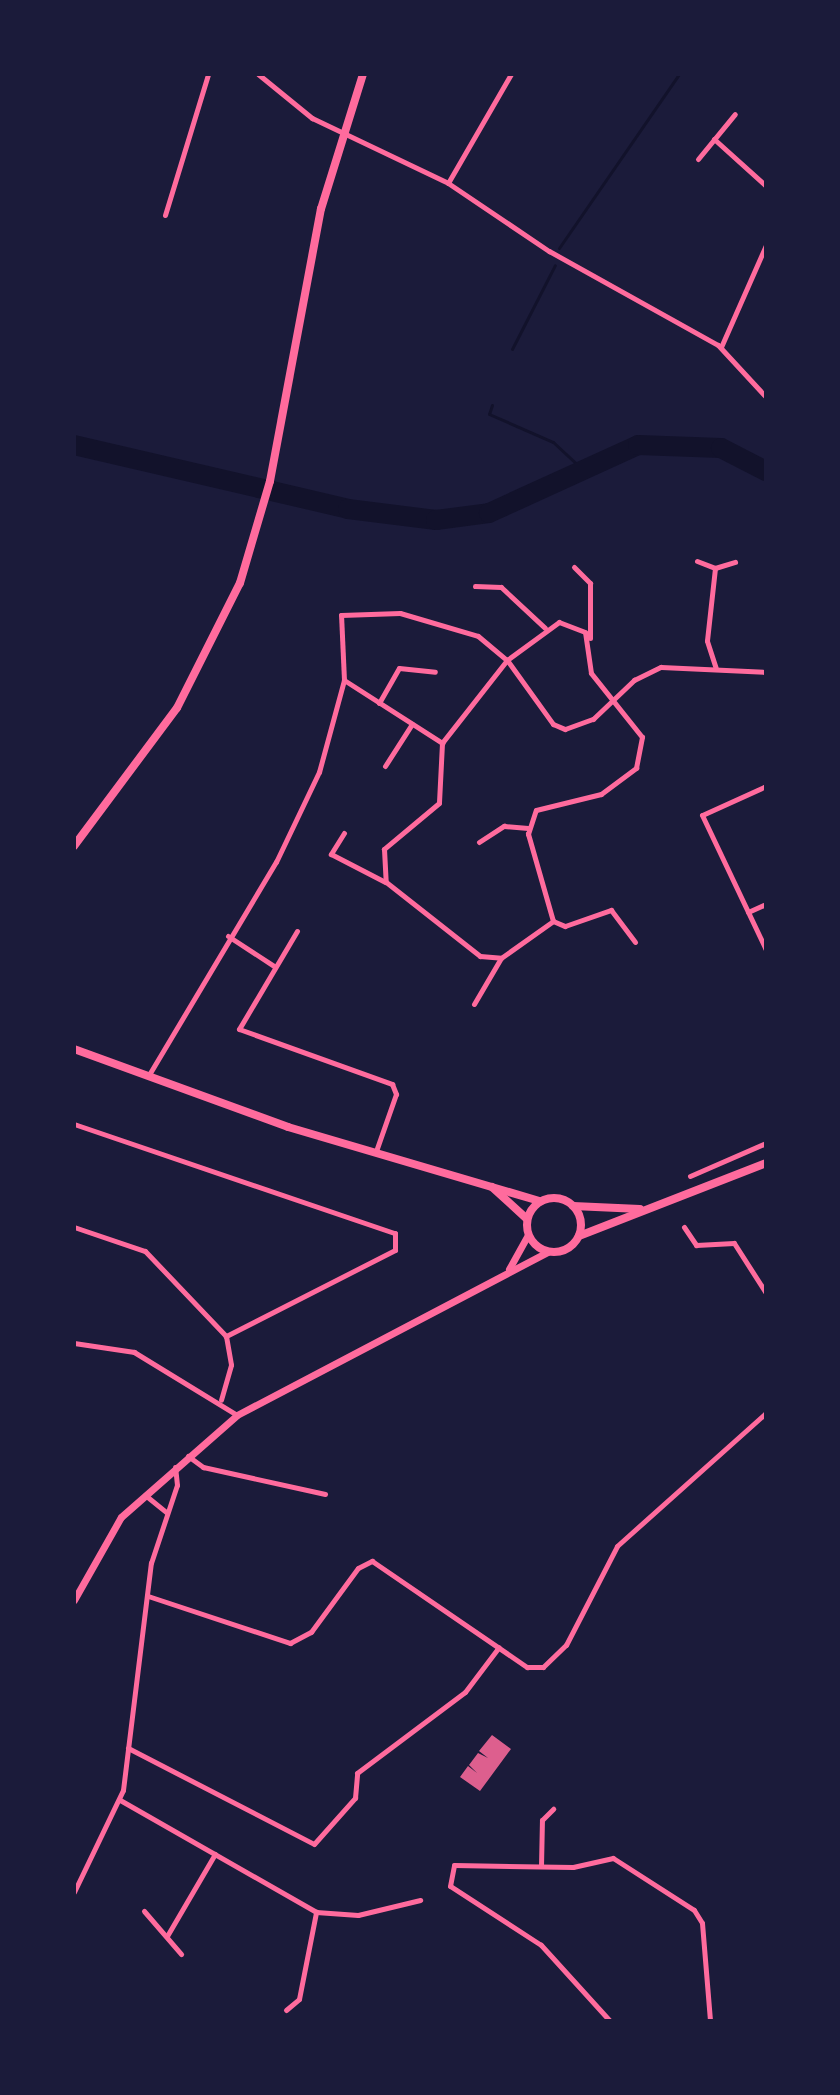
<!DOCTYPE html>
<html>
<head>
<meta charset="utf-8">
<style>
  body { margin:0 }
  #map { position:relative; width:840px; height:2095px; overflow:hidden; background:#1b1b3a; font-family:"Space Grotesk",sans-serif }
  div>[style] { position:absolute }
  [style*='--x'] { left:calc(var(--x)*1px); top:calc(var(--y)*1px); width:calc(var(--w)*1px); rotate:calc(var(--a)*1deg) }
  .stream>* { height:3px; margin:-1.5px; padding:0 1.5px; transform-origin:1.5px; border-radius:1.5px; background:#12122b }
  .river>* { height:20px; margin:-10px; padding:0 10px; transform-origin:10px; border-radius:10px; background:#12122b }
  .building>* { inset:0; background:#dd5f8e }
  .minor>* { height:5px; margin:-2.5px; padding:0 2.5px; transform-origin:2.5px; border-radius:2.5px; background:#ff6b9d }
  .secondary>* { height:7px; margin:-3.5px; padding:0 3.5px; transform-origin:3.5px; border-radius:3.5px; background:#ff6b9d }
  .primary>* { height:8px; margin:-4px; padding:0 4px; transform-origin:4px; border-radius:4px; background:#ff6b9d }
  .primary>.ring { margin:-4px; padding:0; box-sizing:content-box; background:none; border:8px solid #ff6b9d; border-radius:50% }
  span { translate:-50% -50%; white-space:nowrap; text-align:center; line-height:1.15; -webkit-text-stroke:6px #1b1b3a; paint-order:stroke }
  .frame { position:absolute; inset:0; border:76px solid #1b1b3a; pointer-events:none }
</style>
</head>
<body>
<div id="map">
  <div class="stream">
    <i style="--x:559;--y:248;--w:211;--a:-55.4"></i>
    <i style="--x:512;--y:349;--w:94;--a:-62.9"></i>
    <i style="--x:492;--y:405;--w:9;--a:108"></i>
    <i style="--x:489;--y:414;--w:70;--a:23.6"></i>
    <i style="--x:553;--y:442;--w:41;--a:43"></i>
  </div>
  <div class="river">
    <i style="--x:74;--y:445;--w:281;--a:13.1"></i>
    <i style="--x:348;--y:509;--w:89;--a:7.1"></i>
    <i style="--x:436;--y:520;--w:53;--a:-7.5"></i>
    <i style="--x:489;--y:513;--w:164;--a:-24.5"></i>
    <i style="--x:638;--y:445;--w:83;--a:2.1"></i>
    <i style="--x:721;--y:448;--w:51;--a:27.1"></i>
  </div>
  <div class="building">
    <i style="clip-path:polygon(492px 1735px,511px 1749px,480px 1791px,460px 1777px,468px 1766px,477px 1773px,469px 1765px,478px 1753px,488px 1758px,479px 1751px)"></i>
  </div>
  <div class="minor">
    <i style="--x:258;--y:74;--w:70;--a:39.2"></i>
    <i style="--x:312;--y:118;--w:151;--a:25.5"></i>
    <i style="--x:448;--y:183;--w:122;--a:34"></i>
    <i style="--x:549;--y:251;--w:193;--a:29.1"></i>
    <i style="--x:718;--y:345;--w:71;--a:47.3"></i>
    <i style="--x:714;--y:139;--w:70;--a:42.1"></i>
    <i style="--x:698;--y:159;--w:58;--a:-50.6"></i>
    <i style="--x:448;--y:183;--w:126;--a:-60"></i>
    <i style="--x:165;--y:215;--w:147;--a:-73"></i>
    <i style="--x:721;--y:347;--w:111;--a:-66.2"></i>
    <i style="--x:697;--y:561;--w:19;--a:21"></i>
    <i style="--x:715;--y:568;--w:21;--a:-17"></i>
    <i style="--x:574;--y:567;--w:23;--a:45"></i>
    <i style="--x:590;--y:583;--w:55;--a:90"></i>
    <i style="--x:715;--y:568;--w:73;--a:96.3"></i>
    <i style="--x:707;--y:641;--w:28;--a:72"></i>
    <i style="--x:475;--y:586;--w:26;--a:2"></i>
    <i style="--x:501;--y:587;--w:60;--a:43"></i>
    <i style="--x:344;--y:680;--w:117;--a:32.7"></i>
    <i style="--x:442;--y:743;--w:60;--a:92.9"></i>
    <i style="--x:439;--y:803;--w:72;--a:140.1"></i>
    <i style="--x:384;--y:849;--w:33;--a:87"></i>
    <i style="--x:386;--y:882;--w:120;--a:38.2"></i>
    <i style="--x:480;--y:956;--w:21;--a:5"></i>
    <i style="--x:501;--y:958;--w:64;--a:-35.4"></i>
    <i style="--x:553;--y:921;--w:91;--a:-106"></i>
    <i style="--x:528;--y:834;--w:25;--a:-72"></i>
    <i style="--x:536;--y:810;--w:67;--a:-13.8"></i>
    <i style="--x:601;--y:794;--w:44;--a:-36.6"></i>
    <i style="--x:636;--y:768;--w:32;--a:-79"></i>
    <i style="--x:642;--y:737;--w:82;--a:-128.6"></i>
    <i style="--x:591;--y:673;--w:41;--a:-98.3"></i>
    <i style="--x:585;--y:632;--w:28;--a:-159"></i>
    <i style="--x:559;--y:622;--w:64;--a:143.8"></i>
    <i style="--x:507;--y:660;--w:105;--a:128.1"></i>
    <i style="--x:379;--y:703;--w:40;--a:-60.3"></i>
    <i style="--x:399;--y:668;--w:36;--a:6"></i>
    <i style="--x:385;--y:766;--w:50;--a:-57.3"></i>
    <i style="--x:766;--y:786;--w:70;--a:155.6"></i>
    <i style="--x:702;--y:815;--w:149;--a:64.6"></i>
    <i style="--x:344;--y:833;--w:25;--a:122"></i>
    <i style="--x:331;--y:854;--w:61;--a:27.4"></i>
    <i style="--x:479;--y:842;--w:30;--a:-33"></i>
    <i style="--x:504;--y:826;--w:24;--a:5"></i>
    <i style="--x:748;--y:912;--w:20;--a:-24"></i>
    <i style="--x:553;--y:921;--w:13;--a:23"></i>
    <i style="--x:565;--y:926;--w:49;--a:-19.2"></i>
    <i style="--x:611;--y:910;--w:40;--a:53"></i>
    <i style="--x:297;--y:931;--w:114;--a:120.6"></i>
    <i style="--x:239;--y:1029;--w:163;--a:19.8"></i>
    <i style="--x:392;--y:1084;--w:11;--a:68"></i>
    <i style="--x:396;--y:1094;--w:60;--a:109.3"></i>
    <i style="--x:228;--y:936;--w:55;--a:33.1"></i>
    <i style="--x:474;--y:1004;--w:53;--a:-59.6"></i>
    <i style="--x:150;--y:1073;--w:246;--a:-59.2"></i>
    <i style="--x:276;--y:862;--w:100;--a:-64.5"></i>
    <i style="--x:319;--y:772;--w:95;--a:-74.8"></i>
    <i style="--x:344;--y:680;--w:65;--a:-92.6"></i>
    <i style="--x:341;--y:615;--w:59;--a:-1.9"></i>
    <i style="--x:400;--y:613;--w:81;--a:16.4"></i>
    <i style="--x:478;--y:636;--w:38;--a:40"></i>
    <i style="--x:507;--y:660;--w:79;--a:54.3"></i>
    <i style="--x:553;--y:724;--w:13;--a:23"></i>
    <i style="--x:565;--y:729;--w:30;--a:-20"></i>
    <i style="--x:593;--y:719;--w:57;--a:-43.6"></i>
    <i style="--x:634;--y:680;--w:30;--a:-26"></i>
    <i style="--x:661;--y:667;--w:105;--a:2.7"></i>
    <i style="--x:74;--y:1124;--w:339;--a:18.8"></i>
    <i style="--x:395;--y:1233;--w:17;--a:90"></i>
    <i style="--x:395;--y:1250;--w:190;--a:153"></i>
    <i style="--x:690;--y:1176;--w:83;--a:-23.5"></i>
    <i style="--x:74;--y:1227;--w:75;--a:18.7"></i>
    <i style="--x:145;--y:1251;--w:117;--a:46.4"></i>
    <i style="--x:226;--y:1336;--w:29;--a:80"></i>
    <i style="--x:231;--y:1365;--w:36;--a:106"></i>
    <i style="--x:684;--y:1227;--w:22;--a:56"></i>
    <i style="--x:696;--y:1245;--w:38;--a:-3"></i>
    <i style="--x:734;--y:1243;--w:59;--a:57.4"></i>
    <i style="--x:74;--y:1343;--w:61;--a:8.5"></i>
    <i style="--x:134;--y:1352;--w:121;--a:31.5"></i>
    <i style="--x:188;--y:1456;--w:19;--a:36"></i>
    <i style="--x:203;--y:1467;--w:125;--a:12.5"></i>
    <i style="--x:145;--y:1495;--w:28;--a:39"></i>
    <i style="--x:148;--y:1596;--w:150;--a:18.3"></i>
    <i style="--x:290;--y:1643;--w:24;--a:-28"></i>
    <i style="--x:311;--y:1632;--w:79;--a:-53.7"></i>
    <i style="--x:358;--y:1568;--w:16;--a:-27"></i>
    <i style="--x:372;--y:1561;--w:188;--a:34.4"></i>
    <i style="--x:527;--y:1667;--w:16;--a:0"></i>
    <i style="--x:543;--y:1667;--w:32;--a:-44"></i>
    <i style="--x:566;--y:1645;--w:111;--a:-62.7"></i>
    <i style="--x:617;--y:1546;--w:200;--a:-41.8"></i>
    <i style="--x:128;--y:1748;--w:209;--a:27.3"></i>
    <i style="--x:314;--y:1844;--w:62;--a:-48.3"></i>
    <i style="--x:355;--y:1798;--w:25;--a:-85"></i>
    <i style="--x:357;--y:1773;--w:135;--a:-36.9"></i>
    <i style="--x:465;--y:1692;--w:56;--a:-52.9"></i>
    <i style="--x:120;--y:1800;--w:226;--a:29.7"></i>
    <i style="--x:316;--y:1912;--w:42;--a:4.1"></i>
    <i style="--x:358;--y:1915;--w:64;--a:-13.6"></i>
    <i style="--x:541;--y:1866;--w:46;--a:-88.8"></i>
    <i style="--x:542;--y:1820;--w:16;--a:-45"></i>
    <i style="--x:74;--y:1892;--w:113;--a:-64.3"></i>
    <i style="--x:123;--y:1790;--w:229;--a:-83"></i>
    <i style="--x:151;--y:1563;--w:82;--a:-71.6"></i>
    <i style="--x:177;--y:1485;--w:18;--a:-96"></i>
    <i style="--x:144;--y:1911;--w:57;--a:49.3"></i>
    <i style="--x:167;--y:1936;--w:95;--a:-59.7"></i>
    <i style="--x:286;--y:2010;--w:17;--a:-40"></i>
    <i style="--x:299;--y:1999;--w:89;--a:-78.9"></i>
    <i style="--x:610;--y:2021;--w:103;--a:-132.2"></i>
    <i style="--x:541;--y:1945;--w:108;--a:-147"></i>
    <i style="--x:450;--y:1886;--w:21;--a:-79"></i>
    <i style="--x:454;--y:1865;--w:119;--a:1"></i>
    <i style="--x:573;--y:1867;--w:41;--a:-12.7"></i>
    <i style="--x:613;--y:1858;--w:96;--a:32.7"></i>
    <i style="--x:694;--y:1910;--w:15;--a:58"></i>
    <i style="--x:702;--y:1923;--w:98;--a:85.3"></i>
  </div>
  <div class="secondary">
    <i style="--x:509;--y:1269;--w:39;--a:-61"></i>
    <i style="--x:74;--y:1600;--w:95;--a:-60.5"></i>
    <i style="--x:121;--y:1517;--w:154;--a:-41.3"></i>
    <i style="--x:237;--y:1415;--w:351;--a:-27.7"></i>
  </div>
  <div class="primary">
    <i style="--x:74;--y:846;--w:172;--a:-53.3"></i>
    <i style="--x:177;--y:708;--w:140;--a:-63.3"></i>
    <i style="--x:240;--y:583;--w:106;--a:-73.6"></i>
    <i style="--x:270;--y:481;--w:277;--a:-79.4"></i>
    <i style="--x:321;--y:209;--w:141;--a:-72.7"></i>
    <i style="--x:74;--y:1049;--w:228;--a:20"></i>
    <i style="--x:288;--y:1127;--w:263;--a:16.4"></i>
    <i style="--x:492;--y:1187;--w:47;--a:42.4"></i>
    <i class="ring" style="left:527px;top:1198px;width:46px;height:46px"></i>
    <i style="--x:573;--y:1206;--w:67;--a:2.6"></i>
    <i style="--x:579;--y:1236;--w:201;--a:-21.3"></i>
  </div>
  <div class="frame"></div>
</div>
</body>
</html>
